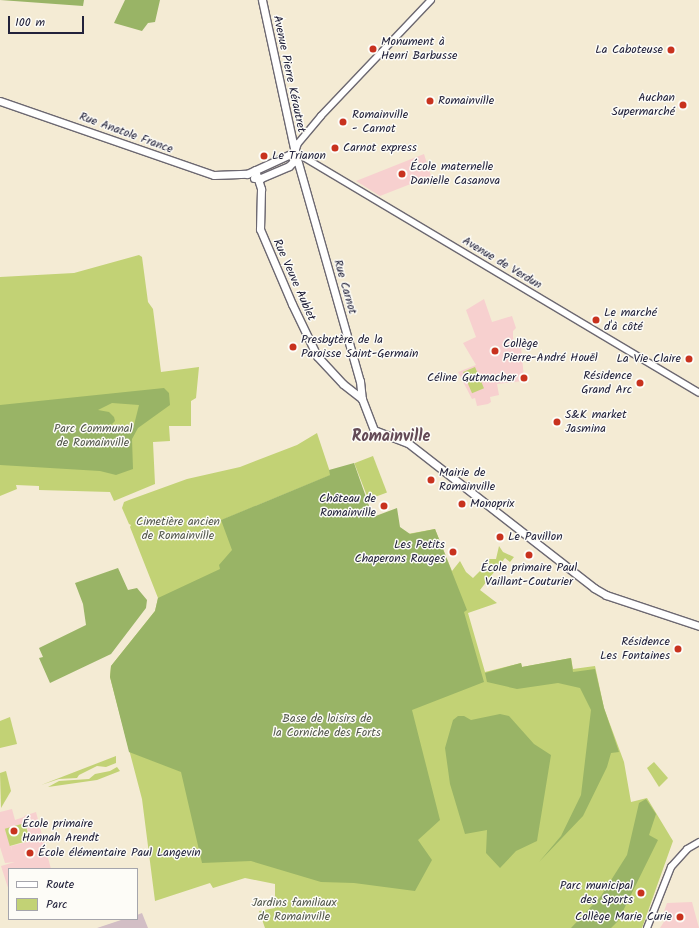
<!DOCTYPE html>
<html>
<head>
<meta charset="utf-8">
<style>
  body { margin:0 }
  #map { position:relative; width:699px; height:928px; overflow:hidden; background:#f4ebd4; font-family:Kalam,sans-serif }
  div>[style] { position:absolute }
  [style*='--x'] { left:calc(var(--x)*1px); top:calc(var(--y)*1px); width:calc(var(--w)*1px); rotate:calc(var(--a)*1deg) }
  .built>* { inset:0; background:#f7d0cf }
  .industrial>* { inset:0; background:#d2bec5 }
  .green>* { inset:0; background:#c2d275; transform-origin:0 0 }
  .forest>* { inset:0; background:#99b466 }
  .roads { filter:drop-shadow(1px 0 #6c6871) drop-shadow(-1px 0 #6c6871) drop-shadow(0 1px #6c6871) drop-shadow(0 -1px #6c6871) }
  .tertiary>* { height:6px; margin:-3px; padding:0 3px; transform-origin:3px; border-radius:3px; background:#fff }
  .secondary>* { height:7px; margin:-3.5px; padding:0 3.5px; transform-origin:3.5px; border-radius:3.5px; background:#fff }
  .dots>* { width:11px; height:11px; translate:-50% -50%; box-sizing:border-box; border:2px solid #fdfcf7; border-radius:50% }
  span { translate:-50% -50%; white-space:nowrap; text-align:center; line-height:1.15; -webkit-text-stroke:3px #fdfcf7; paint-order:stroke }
  .poi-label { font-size:12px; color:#22223b }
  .left { translate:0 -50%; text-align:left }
  .right { translate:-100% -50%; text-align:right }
  .street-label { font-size:12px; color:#22223b }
  .park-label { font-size:12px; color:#52574c }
  .district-label { font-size:16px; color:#634a56; font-weight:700 }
  .legend { position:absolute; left:8px; top:868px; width:130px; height:52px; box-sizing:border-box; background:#fdfcf7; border:1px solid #a5a5ac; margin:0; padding:5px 7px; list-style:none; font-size:12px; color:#22223b }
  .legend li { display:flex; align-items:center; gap:8px; height:20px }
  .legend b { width:20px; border:1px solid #a5a5ac }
  .scale { position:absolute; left:8px; top:16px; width:76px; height:18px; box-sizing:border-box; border:2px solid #22223b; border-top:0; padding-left:5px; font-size:12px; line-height:14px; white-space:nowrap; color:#22223b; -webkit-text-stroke:3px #fdfcf7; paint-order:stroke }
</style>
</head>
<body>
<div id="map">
  <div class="built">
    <i style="clip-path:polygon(424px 154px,431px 176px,380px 196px,356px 181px)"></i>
    <i style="clip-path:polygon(484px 299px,492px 322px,512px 316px,516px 328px,513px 331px,513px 338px,516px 345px,521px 347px,524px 378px,523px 381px,497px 384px,499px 395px,490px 397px,491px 402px,488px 404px,477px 406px,475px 398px,472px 399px,458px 372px,476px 365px,463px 343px,476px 337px,466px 310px)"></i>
    <i style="clip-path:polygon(12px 809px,15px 820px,24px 817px,30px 840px,10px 844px,12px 851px,11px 846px,31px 841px,24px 816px,36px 812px,51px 869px,9px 869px,9px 891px,1px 866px,15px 862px,5px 863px,0 847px,0 812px)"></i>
    <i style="clip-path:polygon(692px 902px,699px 928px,660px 928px,665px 920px,663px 914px,667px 903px)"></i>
  </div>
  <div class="industrial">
    <i style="clip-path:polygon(142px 913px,148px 928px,97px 928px,124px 919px,137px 919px,137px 915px)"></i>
  </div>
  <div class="green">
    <i style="clip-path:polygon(139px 255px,142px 257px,148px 302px,153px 309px,161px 372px,199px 367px,196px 398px,191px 401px,191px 426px,169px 426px,170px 441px,153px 442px,155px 484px,114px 501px,110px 492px,39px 490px,39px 486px,16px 485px,17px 489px,0 496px,0 277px,74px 273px)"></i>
    <i style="left:475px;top:367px;width:23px;height:13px;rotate:67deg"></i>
    <i style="clip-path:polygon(317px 433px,331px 475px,222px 520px,402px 535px,435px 529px,452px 571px,460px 561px,466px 572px,473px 578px,489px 562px,488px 559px,496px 559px,499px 546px,503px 552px,514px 557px,510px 562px,505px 558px,480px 590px,497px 603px,468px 613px,485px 672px,521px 663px,522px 667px,571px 658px,573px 669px,595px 666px,604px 708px,624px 762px,631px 802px,647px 798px,673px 841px,642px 928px,265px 928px,259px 911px,275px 908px,275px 884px,245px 878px,213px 888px,210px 883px,155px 901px,142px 799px,110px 677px,111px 666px,155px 611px,158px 598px,130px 527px,131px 525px,129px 524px,122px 508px,124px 502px,129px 500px,187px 479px,240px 467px,297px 445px)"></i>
    <i style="left:373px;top:456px;width:39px;height:20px;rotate:69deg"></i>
    <i style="clip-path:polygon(10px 717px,17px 744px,0 748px,0 721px)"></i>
    <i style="clip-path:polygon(116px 756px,116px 763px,106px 767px,97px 766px,79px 775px,77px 778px,59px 779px,41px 785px)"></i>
    <i style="clip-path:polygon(654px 762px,668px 778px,659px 787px,647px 768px)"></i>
    <i style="clip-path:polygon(117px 767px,120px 771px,97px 780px,48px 787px,59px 781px,89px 779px,95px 774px,110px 771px)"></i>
    <i style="clip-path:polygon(6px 771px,11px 791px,1px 808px,0 773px)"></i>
    <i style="left:25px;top:823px;width:18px;height:21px;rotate:74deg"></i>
  </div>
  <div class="forest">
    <i style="clip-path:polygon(0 0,84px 0,83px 6px)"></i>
    <i style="clip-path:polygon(125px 0,160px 0,155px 22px,148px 23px,142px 31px,114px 23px)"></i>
    <i style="clip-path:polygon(evenodd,164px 388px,169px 393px,170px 405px,138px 428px,132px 439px,133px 469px,116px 475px,100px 471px,0 465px,0 405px,164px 388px,112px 403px,139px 405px,134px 425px,126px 428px,111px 429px,110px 426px,115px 421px,114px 417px,109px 412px,98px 410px,112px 403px)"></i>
    <i style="clip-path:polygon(354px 463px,373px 517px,397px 508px,400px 527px,410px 534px,435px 529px,467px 610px,464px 612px,484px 682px,412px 710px,440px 820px,418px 840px,432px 860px,415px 891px,354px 883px,321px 882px,251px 861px,202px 863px,181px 772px,129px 752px,110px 677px,111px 666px,155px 611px,158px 598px,220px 569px,219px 565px,232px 550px,221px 520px,330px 475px,329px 470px)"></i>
    <i style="clip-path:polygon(118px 568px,128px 590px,137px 588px,147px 600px,146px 608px,111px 654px,50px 683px,39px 658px,43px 657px,39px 648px,86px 625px,83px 604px,75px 583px)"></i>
    <i style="clip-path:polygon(571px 658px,573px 672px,595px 669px,604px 708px,619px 752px,611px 753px,607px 767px,583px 816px,539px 862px,561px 836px,581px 795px,591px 710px,580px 688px,558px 683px,517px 689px,487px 682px,485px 673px,521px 663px,522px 667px)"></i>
    <i style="clip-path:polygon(500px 714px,509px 716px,534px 744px,551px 755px,537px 841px,516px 851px,500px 868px,486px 853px,487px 830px,465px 834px,450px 784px,445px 748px,453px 720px,458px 716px,464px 716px,471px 720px)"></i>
    <i style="clip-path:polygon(646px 799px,656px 814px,649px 835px,658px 840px,618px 921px,611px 928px,571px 928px,601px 896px,627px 855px,639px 803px)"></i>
  </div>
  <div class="roads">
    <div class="tertiary">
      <i style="--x:431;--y:0;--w:160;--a:133.5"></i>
      <i style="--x:321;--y:116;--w:35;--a:130"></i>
      <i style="--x:298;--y:143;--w:9;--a:108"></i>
      <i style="--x:295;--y:152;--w:470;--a:30.8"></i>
      <i style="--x:647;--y:928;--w:66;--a:-68.5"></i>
      <i style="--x:671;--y:867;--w:24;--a:-48"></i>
      <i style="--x:687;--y:849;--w:14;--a:-30"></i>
    </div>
    <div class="secondary">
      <i style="--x:262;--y:0;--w:156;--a:77.8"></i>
      <i style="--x:295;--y:152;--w:238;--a:74.2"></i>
      <i style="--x:360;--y:381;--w:18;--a:84"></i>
      <i style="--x:362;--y:399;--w:33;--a:69"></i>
      <i style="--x:374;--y:430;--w:36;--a:21"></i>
      <i style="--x:408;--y:443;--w:236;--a:37.9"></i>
      <i style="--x:594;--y:588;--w:14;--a:30"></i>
      <i style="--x:606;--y:595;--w:98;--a:18.4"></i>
      <i style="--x:0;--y:101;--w:226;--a:19.1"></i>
      <i style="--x:214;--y:175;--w:33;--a:-2"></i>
      <i style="--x:247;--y:174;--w:53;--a:-24.6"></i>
      <i style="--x:255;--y:170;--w:20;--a:72"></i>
      <i style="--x:261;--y:189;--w:40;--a:91.4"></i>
      <i style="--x:260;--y:229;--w:82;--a:66.9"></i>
      <i style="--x:292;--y:304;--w:58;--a:64.3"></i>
      <i style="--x:317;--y:356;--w:38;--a:47"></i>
      <i style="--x:343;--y:384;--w:24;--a:38"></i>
      <i style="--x:254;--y:178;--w:7;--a:0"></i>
      <i style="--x:261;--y:178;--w:30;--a:-23"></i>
      <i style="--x:289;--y:166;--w:6;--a:-45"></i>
      <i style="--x:293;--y:162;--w:10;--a:-79"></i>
    </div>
  </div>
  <div class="dots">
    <i style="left:373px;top:49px;background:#c8321e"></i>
    <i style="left:671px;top:50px;background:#c8321e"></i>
    <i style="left:430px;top:101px;background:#c8321e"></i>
    <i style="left:683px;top:105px;background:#c8321e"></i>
    <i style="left:343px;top:122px;background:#c8321e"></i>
    <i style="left:335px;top:148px;background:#c8321e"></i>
    <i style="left:264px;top:156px;background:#c8321e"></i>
    <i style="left:402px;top:174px;background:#c8321e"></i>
    <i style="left:596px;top:320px;background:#c8321e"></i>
    <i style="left:293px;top:347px;background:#c8321e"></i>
    <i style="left:495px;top:351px;background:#c8321e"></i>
    <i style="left:689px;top:359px;background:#c8321e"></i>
    <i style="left:524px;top:378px;background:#c8321e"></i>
    <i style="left:640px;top:383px;background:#c8321e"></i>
    <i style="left:557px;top:422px;background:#c8321e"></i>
    <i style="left:431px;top:480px;background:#c8321e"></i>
    <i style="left:462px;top:504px;background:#c8321e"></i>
    <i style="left:384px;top:506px;background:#c8321e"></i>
    <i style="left:500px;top:537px;background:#c8321e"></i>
    <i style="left:453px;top:552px;background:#c8321e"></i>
    <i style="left:529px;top:555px;background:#c8321e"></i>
    <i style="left:678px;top:649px;background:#c8321e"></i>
    <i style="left:14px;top:831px;background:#c8321e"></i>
    <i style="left:30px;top:853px;background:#c8321e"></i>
    <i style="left:641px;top:893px;background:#c8321e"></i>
    <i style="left:680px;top:917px;background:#c8321e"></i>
  </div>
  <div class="poi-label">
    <span class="left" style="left:381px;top:49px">Monument à<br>Henri Barbusse</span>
    <span class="right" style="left:663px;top:50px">La Caboteuse</span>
    <span class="right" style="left:675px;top:105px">Auchan<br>Supermarché</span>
    <span class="left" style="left:438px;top:101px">Romainville</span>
    <span class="left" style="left:352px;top:122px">Romainville<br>- Carnot</span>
    <span class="left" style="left:343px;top:148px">Carnot express</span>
    <span class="left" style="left:272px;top:156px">Le Trianon</span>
    <span class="left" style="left:410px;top:174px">École maternelle<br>Danielle Casanova</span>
    <span class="left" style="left:604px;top:320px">Le marché<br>d'à côté</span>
    <span class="left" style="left:301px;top:347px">Presbytère de la<br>Paroisse Saint-Germain</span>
    <span class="left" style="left:503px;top:351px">Collège<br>Pierre-André Houël</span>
    <span class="right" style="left:681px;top:359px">La Vie Claire</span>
    <span class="right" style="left:632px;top:383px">Résidence<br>Grand Arc</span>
    <span class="right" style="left:516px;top:378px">Céline Gutmacher</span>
    <span class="left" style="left:565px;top:422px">S&amp;K market<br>Jasmina</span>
    <span class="left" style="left:439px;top:480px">Mairie de<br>Romainville</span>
    <span class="right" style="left:376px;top:506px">Château de<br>Romainville</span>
    <span class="left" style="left:470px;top:504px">Monoprix</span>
    <span class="left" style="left:508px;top:537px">Le Pavillon</span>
    <span class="right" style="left:445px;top:552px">Les Petits<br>Chaperons Rouges</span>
    <span style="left:529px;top:575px">École primaire Paul<br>Vaillant-Couturier</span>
    <span class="right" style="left:670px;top:649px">Résidence<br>Les Fontaines</span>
    <span class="left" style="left:22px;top:831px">École primaire<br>Hannah Arendt</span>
    <span class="left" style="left:38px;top:853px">École élémentaire Paul Langevin</span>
    <span class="right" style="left:633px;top:893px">Parc municipal<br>des Sports</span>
    <span class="right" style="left:672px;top:917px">Collège Marie Curie</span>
  </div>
  <div class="street-label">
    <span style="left:289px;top:74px;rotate:78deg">Avenue Pierre Kérautret</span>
    <span style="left:126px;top:133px;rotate:20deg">Rue Anatole France</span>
    <span style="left:502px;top:263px;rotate:31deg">Avenue de Verdun</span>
    <span style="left:294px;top:280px;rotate:66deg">Rue Veuve Aublet</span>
    <span style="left:345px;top:287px;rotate:74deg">Rue Carnot</span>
  </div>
  <div class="park-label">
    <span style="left:93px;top:436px">Parc Communal<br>de Romainville</span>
    <span style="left:178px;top:529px">Cimetière ancien<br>de Romainville</span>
    <span style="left:327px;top:726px">Base de loisirs de<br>la Corniche des Forts</span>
    <span style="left:294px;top:910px">Jardins familiaux<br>de Romainville</span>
  </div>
  <div class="district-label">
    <span style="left:391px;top:437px">Romainville</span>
  </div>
  <ul class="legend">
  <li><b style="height:5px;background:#fff"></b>Route</li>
  <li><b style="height:11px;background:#c2d275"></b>Parc</li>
  </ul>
  <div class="scale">100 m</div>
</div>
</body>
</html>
